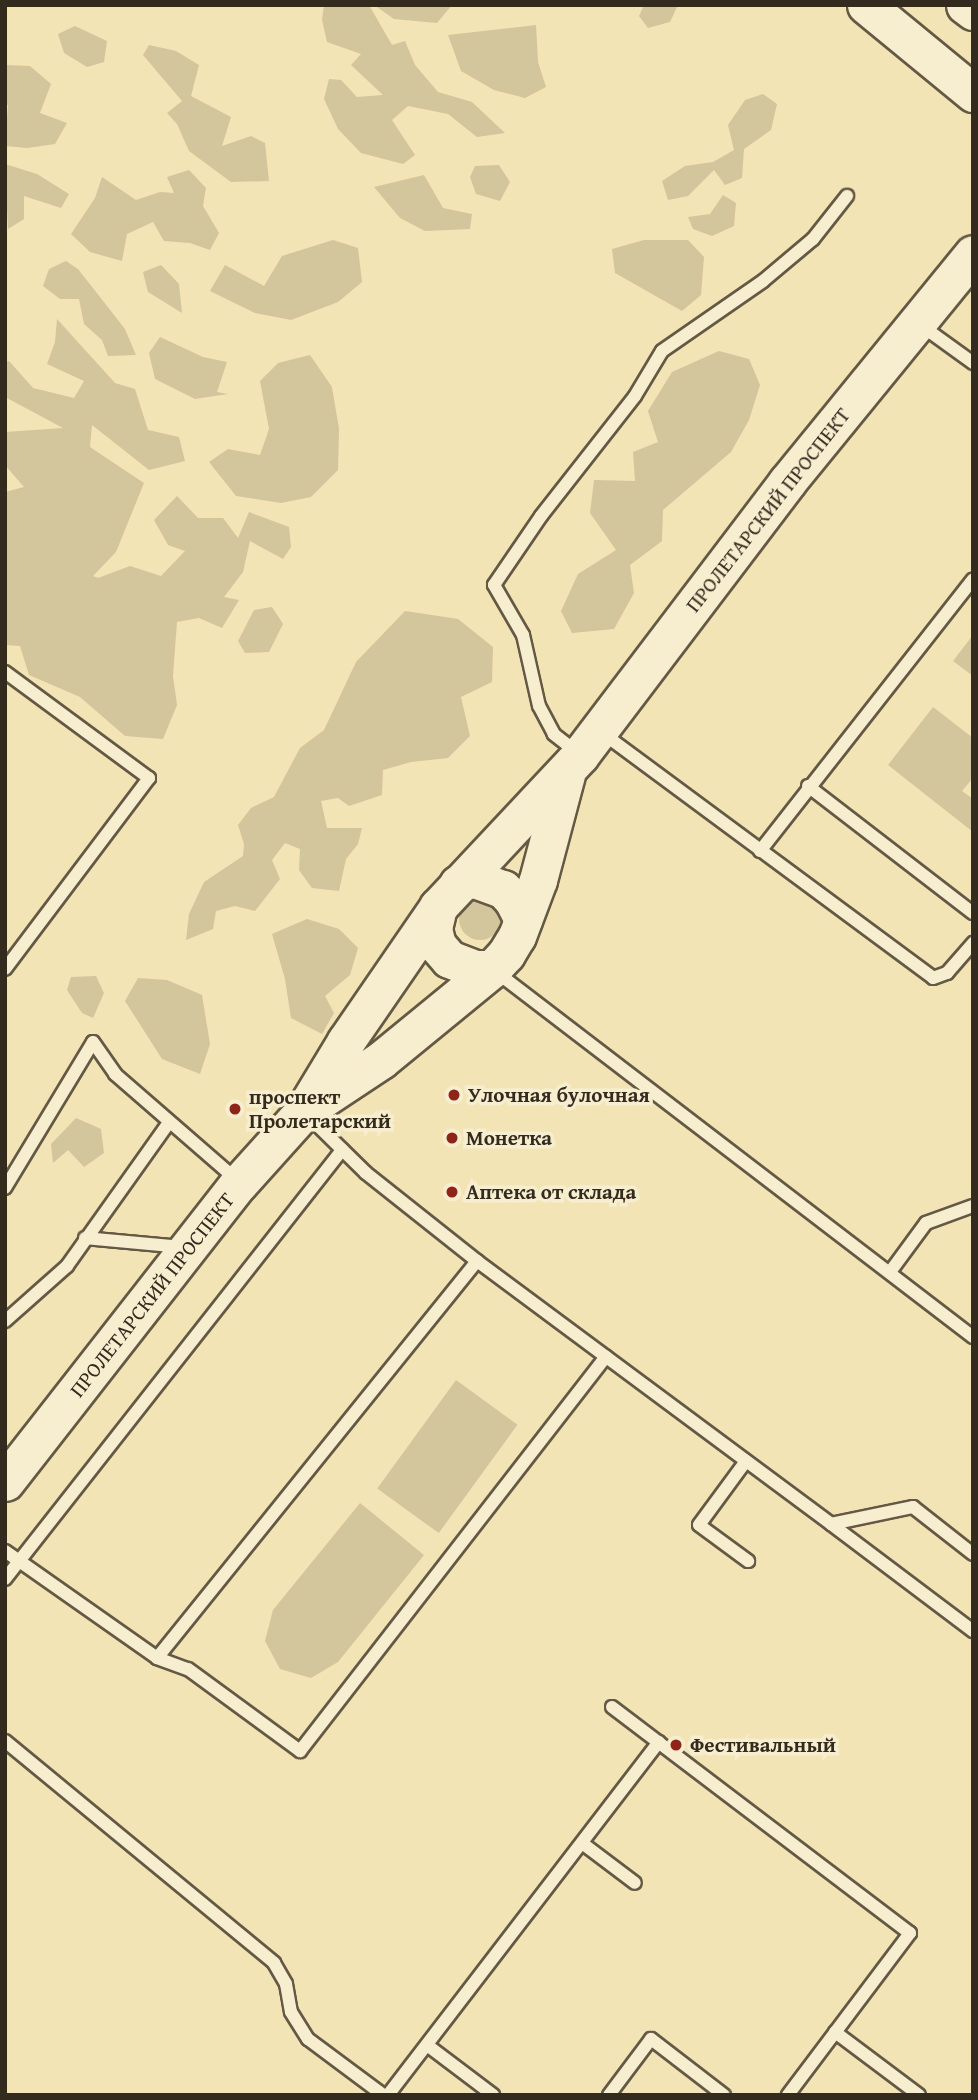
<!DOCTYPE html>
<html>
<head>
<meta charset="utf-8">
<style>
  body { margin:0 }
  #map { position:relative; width:978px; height:2100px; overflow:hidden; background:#f3e4b5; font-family:"Gentium Book Plus",serif }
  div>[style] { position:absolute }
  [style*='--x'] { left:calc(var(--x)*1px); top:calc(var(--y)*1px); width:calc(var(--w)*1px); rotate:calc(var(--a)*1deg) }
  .green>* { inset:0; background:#d3c59c; transform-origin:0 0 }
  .round { border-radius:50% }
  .roads { filter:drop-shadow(2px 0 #645944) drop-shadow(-2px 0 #645944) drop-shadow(0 2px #645944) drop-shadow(0 -2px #645944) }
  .service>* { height:12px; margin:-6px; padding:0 6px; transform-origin:6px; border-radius:6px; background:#f7edcf }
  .secondary>* { height:37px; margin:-18.5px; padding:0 18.5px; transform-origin:18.5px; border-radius:18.5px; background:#f7edcf }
  .dots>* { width:19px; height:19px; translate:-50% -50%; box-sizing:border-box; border:4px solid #f7edcf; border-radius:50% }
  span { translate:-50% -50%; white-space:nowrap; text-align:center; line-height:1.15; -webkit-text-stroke:7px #f7edcf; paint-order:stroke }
  .street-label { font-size:21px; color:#342b1f }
  .poi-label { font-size:21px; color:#342b1f; font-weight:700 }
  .left { translate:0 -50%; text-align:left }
  .frame { position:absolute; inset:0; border:7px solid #342b1f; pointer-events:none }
</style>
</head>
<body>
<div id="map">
  <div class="green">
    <i style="clip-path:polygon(324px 5px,369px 5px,392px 45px,405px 41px,415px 65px,438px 92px,472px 102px,505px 133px,477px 137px,448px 114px,408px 106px,392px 120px,415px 155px,403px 164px,361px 153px,338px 129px,324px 99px,329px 79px,341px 80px,357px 97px,383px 95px,351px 65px,361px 54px,327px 42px,322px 20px)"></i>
    <i style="clip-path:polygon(374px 5px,452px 5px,437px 23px,394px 19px)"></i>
    <i style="clip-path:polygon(644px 5px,678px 5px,670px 22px,648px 28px,639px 16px)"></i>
    <i style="clip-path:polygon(536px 25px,538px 62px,546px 87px,525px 98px,494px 90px,461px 71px,448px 35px)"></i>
    <i style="clip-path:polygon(75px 26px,107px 41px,104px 62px,87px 67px,64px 53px,58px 34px)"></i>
    <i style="clip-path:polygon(149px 45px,176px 51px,199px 65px,191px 96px,231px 117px,222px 146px,251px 136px,265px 143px,269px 181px,231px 182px,189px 151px,177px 124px,167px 113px,182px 101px,143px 55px)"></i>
    <i style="clip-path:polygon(5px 65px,30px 66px,51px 84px,40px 113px,67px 123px,55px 144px,27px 148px,5px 146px,8px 105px,5px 104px)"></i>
    <i style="clip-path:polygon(763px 94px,777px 104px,771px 130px,744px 149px,742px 178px,725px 185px,714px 170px,688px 196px,668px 200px,662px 181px,685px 166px,713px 162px,734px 150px,728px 125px,745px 100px)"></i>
    <i style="clip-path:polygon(5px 164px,37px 174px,69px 194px,61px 208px,24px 196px,24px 219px,8px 229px)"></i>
    <i style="clip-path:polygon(499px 165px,510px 182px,500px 201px,476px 194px,470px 177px,475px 166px)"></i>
    <i style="clip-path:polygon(189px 170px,206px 188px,203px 206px,219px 233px,210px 250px,190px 243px,164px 241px,153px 222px,127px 234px,122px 261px,90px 252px,71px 234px,95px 198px,102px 177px,136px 200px,160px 192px,174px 193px,167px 177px)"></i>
    <i style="clip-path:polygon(424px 175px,443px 208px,472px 214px,470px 229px,425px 231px,400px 218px,374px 187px)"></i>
    <i style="clip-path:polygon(723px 195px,736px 203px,734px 226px,712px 236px,693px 229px,688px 217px,710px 214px)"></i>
    <i style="clip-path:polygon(333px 240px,358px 248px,362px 282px,338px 302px,291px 320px,255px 313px,210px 291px,225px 265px,264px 286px,282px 256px)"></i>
    <i style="clip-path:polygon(644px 240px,688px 240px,704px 257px,701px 295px,682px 311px,615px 273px,612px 249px)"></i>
    <i style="clip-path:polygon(66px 261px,78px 269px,125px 329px,136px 355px,108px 356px,102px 340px,84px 324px,79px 299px,60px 299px,43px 286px,49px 269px)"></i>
    <i style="clip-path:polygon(161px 265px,179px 284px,182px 313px,148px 292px,143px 272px)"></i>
    <i style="clip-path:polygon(57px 319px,115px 383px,135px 389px,148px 430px,179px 437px,185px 461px,149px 470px,92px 425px,90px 447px,144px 483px,116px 552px,93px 576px,98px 578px,130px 566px,161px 576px,185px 551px,168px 545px,154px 520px,177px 496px,198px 518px,223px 518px,238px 538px,249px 512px,289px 527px,291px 547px,283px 559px,250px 541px,243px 572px,224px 597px,239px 600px,222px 628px,199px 618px,177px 622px,173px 676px,177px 705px,163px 739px,125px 736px,80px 697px,29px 675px,20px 646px,5px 645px,5px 492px,24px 487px,5px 465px,5px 432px,63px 428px,5px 397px,5px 362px,9px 361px,33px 388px,74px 398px,84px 381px,47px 364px,55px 342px)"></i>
    <i style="clip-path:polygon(160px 337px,203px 357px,227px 362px,217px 392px,228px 394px,195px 399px,155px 379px,149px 353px)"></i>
    <i style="clip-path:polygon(719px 351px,749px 359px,760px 385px,749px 420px,731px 452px,663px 510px,662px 541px,630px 565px,634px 593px,614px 629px,572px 633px,561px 611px,578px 574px,616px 550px,590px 513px,594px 480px,635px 481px,633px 452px,658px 442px,648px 411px,672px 372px)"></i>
    <i style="clip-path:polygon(310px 355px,332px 387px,339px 429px,338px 470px,311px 497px,281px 503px,236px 496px,209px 462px,228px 449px,260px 455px,269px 429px,260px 381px,278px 363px)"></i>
    <i style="clip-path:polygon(272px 607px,283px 624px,269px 652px,245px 653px,238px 641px,254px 610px)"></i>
    <i style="clip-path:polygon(405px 611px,458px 619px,493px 647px,492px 682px,461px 697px,470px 736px,448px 758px,411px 762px,383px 770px,382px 795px,349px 806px,338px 798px,321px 801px,327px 828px,362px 828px,358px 844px,346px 859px,339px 891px,312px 888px,299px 870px,300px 849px,285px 843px,272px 860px,280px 879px,255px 911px,235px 906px,216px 911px,213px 929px,186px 940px,189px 914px,204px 882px,243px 856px,244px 844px,238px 825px,251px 808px,274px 797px,300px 748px,324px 730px,356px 662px)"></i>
    <i style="clip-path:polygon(973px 635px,973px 676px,953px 661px)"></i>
    <i style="clip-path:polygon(933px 707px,973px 738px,973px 778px,962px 791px,973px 799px,973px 832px,888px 765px)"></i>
    <i class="round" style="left:459px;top:898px;width:42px;height:42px"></i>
    <i style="clip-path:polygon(307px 919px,339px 929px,358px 948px,350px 975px,325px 996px,334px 1013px,322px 1034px,291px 1018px,285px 979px,272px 934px)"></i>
    <i style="clip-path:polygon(96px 976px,104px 993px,93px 1018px,82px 1013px,67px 990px,71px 977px)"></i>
    <i style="clip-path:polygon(138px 978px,167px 980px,202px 995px,210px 1044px,200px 1074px,162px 1059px,125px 1001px)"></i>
    <i style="clip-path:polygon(76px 1118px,101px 1129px,104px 1153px,84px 1167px,68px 1150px,53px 1163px,51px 1144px)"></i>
    <i style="left:456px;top:1380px;width:76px;height:134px;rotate:36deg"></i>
    <i style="clip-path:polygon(360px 1503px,424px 1555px,338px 1662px,311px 1678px,280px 1669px,265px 1641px,273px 1610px)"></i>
  </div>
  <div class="roads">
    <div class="service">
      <i style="--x:919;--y:324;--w:67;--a:35.8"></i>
      <i style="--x:5;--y:672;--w:179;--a:36.4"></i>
      <i style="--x:149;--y:778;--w:239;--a:127"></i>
      <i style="--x:601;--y:732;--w:413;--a:36.5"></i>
      <i style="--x:933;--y:978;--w:15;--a:-20"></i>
      <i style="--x:947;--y:973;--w:40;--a:-49"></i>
      <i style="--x:578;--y:753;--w:31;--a:-142"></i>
      <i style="--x:554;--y:734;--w:32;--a:-118"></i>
      <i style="--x:539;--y:706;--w:73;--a:-102.7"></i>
      <i style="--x:523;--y:635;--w:58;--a:-120.1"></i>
      <i style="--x:494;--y:585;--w:83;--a:-55.7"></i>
      <i style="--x:541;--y:516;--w:152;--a:-51.9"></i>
      <i style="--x:635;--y:396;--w:52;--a:-59"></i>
      <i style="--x:662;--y:351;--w:123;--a:-34.7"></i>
      <i style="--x:763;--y:281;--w:65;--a:-40"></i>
      <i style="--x:813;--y:239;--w:55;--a:-51.7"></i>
      <i style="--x:808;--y:786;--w:208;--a:37.6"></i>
      <i style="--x:760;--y:851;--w:345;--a:-51.9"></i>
      <i style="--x:495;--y:971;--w:602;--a:37.44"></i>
      <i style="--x:306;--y:1114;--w:84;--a:44.5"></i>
      <i style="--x:366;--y:1173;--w:142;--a:38.4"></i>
      <i style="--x:477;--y:1261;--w:441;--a:36.6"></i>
      <i style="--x:831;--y:1524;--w:84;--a:-11.7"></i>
      <i style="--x:913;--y:1507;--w:76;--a:38.1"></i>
      <i style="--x:5;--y:1188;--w:170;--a:-58.9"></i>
      <i style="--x:93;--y:1042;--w:39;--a:55"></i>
      <i style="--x:115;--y:1074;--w:162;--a:41"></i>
      <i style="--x:85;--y:1238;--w:97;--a:5.3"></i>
      <i style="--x:890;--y:1272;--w:61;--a:-53.7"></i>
      <i style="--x:926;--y:1223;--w:50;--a:-19.9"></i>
      <i style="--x:5;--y:1321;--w:83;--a:-41.6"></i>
      <i style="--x:67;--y:1266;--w:174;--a:-54.6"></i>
      <i style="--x:746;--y:1461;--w:79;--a:126.3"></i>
      <i style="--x:699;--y:1525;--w:61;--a:36.3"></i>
      <i style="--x:831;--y:1524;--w:178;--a:37"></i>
      <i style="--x:5;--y:1551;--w:186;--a:35.1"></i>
      <i style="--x:157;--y:1658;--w:33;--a:20"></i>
      <i style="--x:188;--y:1669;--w:139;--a:36.2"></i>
      <i style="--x:300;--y:1751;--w:499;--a:-52.2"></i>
      <i style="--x:5;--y:1579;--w:546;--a:-51.85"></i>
      <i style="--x:157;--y:1658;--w:510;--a:-51.13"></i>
      <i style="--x:612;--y:1707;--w:374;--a:37.2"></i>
      <i style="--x:910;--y:1933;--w:203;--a:127"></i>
      <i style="--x:5;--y:1741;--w:349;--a:39.5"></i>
      <i style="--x:274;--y:1963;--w:24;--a:60"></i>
      <i style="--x:286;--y:1984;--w:28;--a:80"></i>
      <i style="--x:291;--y:2012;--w:32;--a:58"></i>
      <i style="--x:308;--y:2039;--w:94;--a:36.7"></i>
      <i style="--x:582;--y:1843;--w:66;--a:37"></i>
      <i style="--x:835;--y:2032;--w:105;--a:36.9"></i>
      <i style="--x:427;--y:2045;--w:83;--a:37.1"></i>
      <i style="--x:388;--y:2095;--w:445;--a:-52.5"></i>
      <i style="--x:609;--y:2095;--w:70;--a:-53.1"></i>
      <i style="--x:651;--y:2039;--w:92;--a:37.5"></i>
    </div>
    <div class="secondary">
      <i style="--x:866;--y:5;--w:139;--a:39.4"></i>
      <i style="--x:965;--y:5;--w:10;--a:37"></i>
      <i style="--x:458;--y:884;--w:15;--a:-23"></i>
      <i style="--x:472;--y:878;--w:33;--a:20"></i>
      <i style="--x:503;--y:889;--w:15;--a:48"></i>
      <i style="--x:513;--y:900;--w:22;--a:63"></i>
      <i style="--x:438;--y:907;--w:23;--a:103"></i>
      <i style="--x:433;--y:929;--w:16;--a:76"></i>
      <i style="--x:437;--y:945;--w:18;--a:49"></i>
      <i style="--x:449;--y:959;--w:28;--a:21"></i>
      <i style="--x:475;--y:969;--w:17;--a:0"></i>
      <i style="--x:310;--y:1107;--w:85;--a:-33.5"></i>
      <i style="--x:381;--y:1060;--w:144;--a:-39.3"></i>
      <i style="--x:492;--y:969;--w:21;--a:-47"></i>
      <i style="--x:506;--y:954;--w:21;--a:-59"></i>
      <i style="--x:517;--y:936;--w:60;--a:-69.4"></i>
      <i style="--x:538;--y:880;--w:109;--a:-75.1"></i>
      <i style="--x:5;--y:1482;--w:380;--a:-52"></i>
      <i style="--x:239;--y:1183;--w:96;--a:-48"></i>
      <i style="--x:303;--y:1112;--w:83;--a:-58.8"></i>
      <i style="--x:346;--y:1041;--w:163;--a:-55.5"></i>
      <i style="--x:438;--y:907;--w:208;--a:-46.9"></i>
      <i style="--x:580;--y:755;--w:343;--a:-52.8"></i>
      <i style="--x:787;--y:482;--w:294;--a:-50.8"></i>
    </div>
  </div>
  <div class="dots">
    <i style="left:454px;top:1095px;background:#8f2418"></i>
    <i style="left:235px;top:1109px;background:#8f2418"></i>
    <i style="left:452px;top:1138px;background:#8f2418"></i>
    <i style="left:452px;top:1192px;background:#8f2418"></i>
    <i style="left:676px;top:1745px;background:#8f2418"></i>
  </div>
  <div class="street-label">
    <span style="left:768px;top:510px;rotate:-52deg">ПРОЛЕТАРСКИЙ ПРОСПЕКТ</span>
    <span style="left:152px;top:1295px;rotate:-52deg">ПРОЛЕТАРСКИЙ ПРОСПЕКТ</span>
  </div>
  <div class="poi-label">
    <span class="left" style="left:468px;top:1095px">Улочная булочная</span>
    <span class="left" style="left:249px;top:1109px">проспект<br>Пролетарский</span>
    <span class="left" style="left:466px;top:1138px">Монетка</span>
    <span class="left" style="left:466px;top:1192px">Аптека от склада</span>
    <span class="left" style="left:690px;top:1745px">Фестивальный</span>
  </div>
  <div class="frame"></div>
</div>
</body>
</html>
